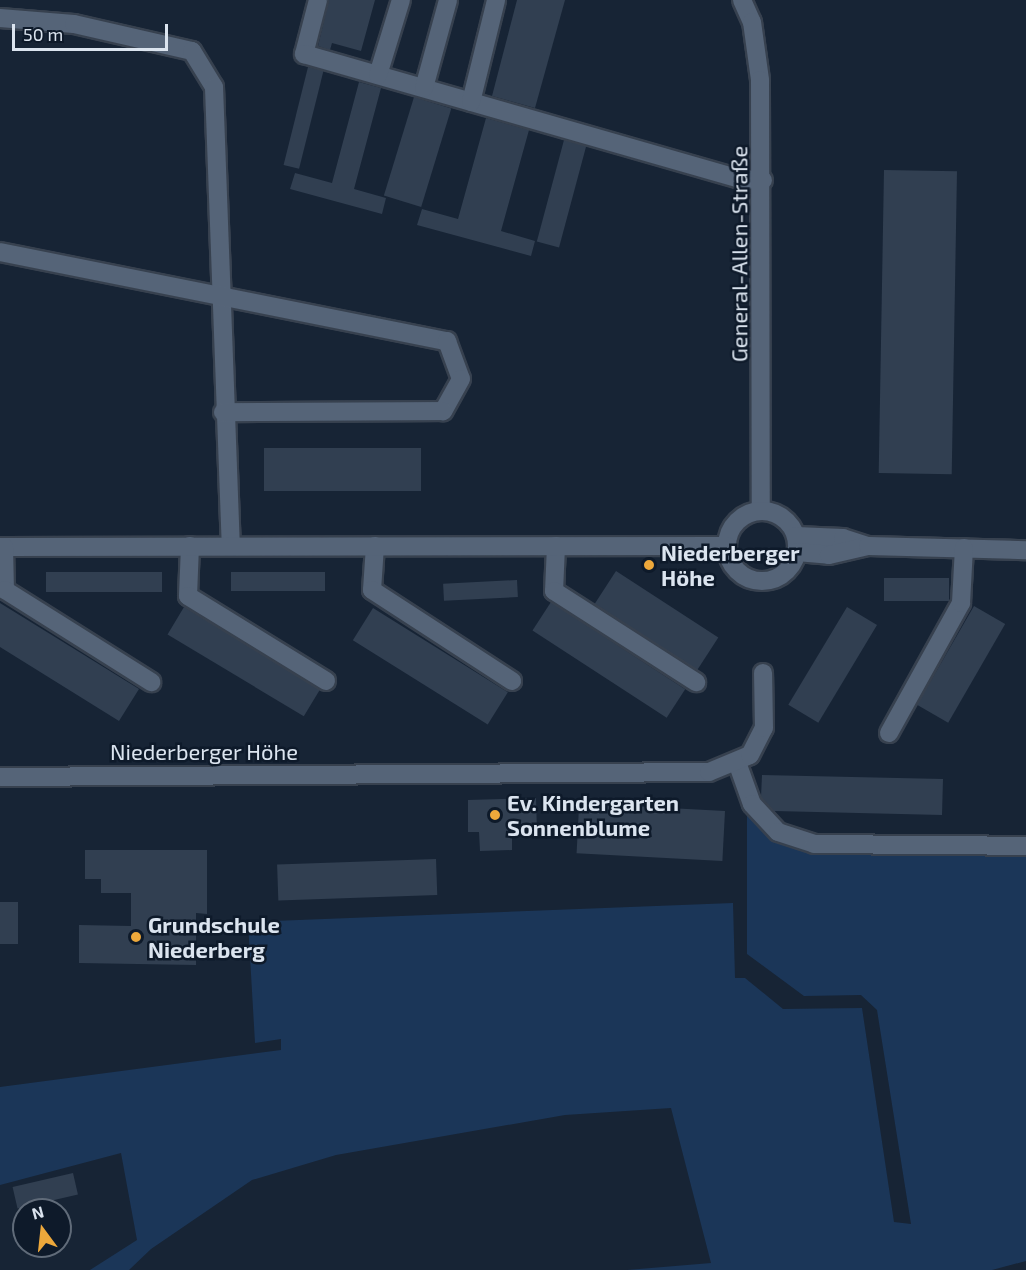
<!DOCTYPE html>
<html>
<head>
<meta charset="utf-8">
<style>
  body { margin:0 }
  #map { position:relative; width:1026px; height:1270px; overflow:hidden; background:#172435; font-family:"Exo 2",sans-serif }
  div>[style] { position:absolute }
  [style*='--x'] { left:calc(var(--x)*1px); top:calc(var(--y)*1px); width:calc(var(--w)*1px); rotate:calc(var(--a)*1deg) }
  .green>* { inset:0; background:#1b3658 }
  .building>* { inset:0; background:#313f51; transform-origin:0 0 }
  .roads { filter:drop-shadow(2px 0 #37414f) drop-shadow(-2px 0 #37414f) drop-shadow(0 2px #37414f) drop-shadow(0 -2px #37414f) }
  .minor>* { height:18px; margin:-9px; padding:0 9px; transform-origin:9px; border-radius:9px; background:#556478 }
  .minor>.ring { margin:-9px; padding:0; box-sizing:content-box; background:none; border:18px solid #556478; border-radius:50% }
  .dots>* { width:16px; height:16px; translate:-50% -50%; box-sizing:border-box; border:3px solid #0e1a2a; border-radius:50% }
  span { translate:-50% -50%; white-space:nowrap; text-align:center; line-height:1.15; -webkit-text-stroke:5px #0e1a2a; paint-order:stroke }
  .street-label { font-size:22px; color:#dbe4ef }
  .poi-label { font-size:22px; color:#dbe4ef; font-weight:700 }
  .left { translate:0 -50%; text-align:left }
  .north { position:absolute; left:12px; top:1198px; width:60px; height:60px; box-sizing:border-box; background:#0e1a2a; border:2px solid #606b79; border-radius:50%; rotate:345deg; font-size:16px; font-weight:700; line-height:24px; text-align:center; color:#dbe4ef }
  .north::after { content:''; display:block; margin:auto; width:21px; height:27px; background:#eda83b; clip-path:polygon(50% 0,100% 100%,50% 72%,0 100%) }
  .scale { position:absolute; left:12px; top:24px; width:156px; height:27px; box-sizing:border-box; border:3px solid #dbe4ef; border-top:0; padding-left:8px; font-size:18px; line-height:21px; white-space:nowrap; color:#dbe4ef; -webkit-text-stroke:4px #0e1a2a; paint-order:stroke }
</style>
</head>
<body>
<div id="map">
  <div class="green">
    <i style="clip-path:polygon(747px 808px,777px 836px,1026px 852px,1026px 1261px,992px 1270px,627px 1270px,711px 1263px,671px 1108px,565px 1115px,336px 1155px,252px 1180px,151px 1249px,129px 1270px,90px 1270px,137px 1240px,121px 1153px,0 1185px,0 1087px,281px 1050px,281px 1039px,255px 1043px,248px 922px,733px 903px,735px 978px,745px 978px,783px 1009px,862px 1008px,894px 1222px,911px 1224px,877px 1010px,861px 995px,804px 996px,747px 954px)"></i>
  </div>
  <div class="building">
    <i style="clip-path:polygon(329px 0,375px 0,361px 51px,332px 43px,330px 50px,318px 46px)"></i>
    <i style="clip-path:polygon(517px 0,565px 0,535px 108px,492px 96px)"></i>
    <i style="left:308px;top:67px;width:16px;height:101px;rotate:14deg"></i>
    <i style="clip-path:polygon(359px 82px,381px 88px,354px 189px,386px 198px,382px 214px,290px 189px,295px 173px,332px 183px)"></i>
    <i style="left:414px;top:97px;width:39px;height:103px;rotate:17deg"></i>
    <i style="clip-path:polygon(486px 118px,529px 130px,501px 231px,535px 241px,531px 256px,417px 225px,422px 209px,458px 219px)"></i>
    <i style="left:564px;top:140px;width:23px;height:105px;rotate:15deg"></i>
    <i style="left:884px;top:170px;width:73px;height:303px;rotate:1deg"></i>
    <i style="left:421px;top:448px;width:43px;height:157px;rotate:90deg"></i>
    <i style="left:616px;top:571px;width:122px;height:39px;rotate:33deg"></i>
    <i style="left:162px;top:572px;width:20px;height:116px;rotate:90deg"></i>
    <i style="left:325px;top:572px;width:19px;height:94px;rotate:90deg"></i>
    <i style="left:949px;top:578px;width:23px;height:65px;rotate:90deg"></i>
    <i style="left:517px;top:580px;width:17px;height:74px;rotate:87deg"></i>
    <i style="left:551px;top:602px;width:160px;height:34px;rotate:33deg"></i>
    <i style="clip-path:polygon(0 603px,139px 689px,119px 721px,0 647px)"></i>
    <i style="left:974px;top:606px;width:36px;height:114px;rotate:30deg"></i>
    <i style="left:184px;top:607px;width:159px;height:32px;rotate:31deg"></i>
    <i style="left:847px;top:607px;width:35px;height:114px;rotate:31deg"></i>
    <i style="left:373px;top:608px;width:159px;height:38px;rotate:32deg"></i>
    <i style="clip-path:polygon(762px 775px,943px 779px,942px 815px,774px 811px,761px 797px)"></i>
    <i style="clip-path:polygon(536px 798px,537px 832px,512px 833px,512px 850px,480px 851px,479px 832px,468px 832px,468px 800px)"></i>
    <i style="left:725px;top:811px;width:50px;height:146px;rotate:93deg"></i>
    <i style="clip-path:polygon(85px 850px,207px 850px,207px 914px,196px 913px,196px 965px,79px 963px,79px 925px,131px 926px,131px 893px,101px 893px,101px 879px,85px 879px)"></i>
    <i style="left:436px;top:859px;width:36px;height:159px;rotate:88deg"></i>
    <i style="left:0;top:902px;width:18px;height:42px"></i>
    <i style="left:73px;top:1173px;width:22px;height:62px;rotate:77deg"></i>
  </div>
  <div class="roads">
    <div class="minor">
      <i style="--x:318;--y:0;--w:56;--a:104.5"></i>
      <i style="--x:304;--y:54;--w:455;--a:16"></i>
      <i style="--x:741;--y:179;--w:22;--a:3"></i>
      <i style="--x:742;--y:0;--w:24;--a:66"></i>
      <i style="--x:752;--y:22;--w:59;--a:82.1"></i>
      <i style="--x:760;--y:80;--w:431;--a:89.9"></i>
      <i style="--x:0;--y:18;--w:74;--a:4.6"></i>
      <i style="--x:74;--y:24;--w:121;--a:12.9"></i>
      <i style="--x:192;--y:51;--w:42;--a:58.6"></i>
      <i style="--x:214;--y:87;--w:459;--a:87.9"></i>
      <i style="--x:378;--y:75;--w:78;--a:-73"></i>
      <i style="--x:424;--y:88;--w:91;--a:-74.7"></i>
      <i style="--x:471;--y:102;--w:105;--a:-76.2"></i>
      <i style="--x:0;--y:252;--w:456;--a:11.3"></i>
      <i style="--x:447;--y:341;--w:40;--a:69.8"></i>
      <i style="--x:461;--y:379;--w:37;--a:119"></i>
      <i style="--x:443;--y:411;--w:220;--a:179.7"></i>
      <i class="ring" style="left:727px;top:511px;width:52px;height:52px"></i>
      <i style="--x:796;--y:536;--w:47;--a:2.4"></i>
      <i style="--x:843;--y:538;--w:26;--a:18"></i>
      <i style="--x:190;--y:546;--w:50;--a:92.3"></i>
      <i style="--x:188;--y:596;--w:162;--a:31.6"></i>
      <i style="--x:375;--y:546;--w:44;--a:93.9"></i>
      <i style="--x:372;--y:590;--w:167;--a:33"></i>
      <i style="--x:556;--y:546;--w:45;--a:92.5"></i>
      <i style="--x:554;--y:591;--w:169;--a:32.7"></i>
      <i style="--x:0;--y:547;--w:727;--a:-0.08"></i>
      <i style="--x:4;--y:547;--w:43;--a:88.7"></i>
      <i style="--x:5;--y:590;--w:173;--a:32.2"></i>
      <i style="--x:797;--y:552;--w:32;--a:5"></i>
      <i style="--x:829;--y:555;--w:40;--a:-13"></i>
      <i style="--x:868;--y:546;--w:158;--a:1.5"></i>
      <i style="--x:889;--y:733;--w:149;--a:-61"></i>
      <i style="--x:961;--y:603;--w:55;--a:-86.9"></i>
      <i style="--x:738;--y:765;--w:41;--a:70.3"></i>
      <i style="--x:752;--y:804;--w:38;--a:47"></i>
      <i style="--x:778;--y:832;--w:38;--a:18"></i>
      <i style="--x:814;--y:844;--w:212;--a:0.5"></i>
      <i style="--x:0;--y:777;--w:709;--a:-0.4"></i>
      <i style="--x:709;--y:772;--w:44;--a:-22.5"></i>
      <i style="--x:750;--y:755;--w:30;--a:-63"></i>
      <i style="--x:764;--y:728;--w:55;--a:-91"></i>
    </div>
  </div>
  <div class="dots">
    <i style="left:649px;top:565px;background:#eda83b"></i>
    <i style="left:495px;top:815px;background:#eda83b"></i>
    <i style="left:136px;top:937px;background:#eda83b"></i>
  </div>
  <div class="street-label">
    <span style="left:739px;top:254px;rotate:-90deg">General-Allen-Straße</span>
    <span style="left:204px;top:752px">Niederberger Höhe</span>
  </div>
  <div class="poi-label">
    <span class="left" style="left:661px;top:565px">Niederberger<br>Höhe</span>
    <span class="left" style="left:507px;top:815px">Ev. Kindergarten<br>Sonnenblume</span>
    <span class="left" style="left:148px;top:937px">Grundschule<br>Niederberg</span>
  </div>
  <div class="north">N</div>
  <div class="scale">50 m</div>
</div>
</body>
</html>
